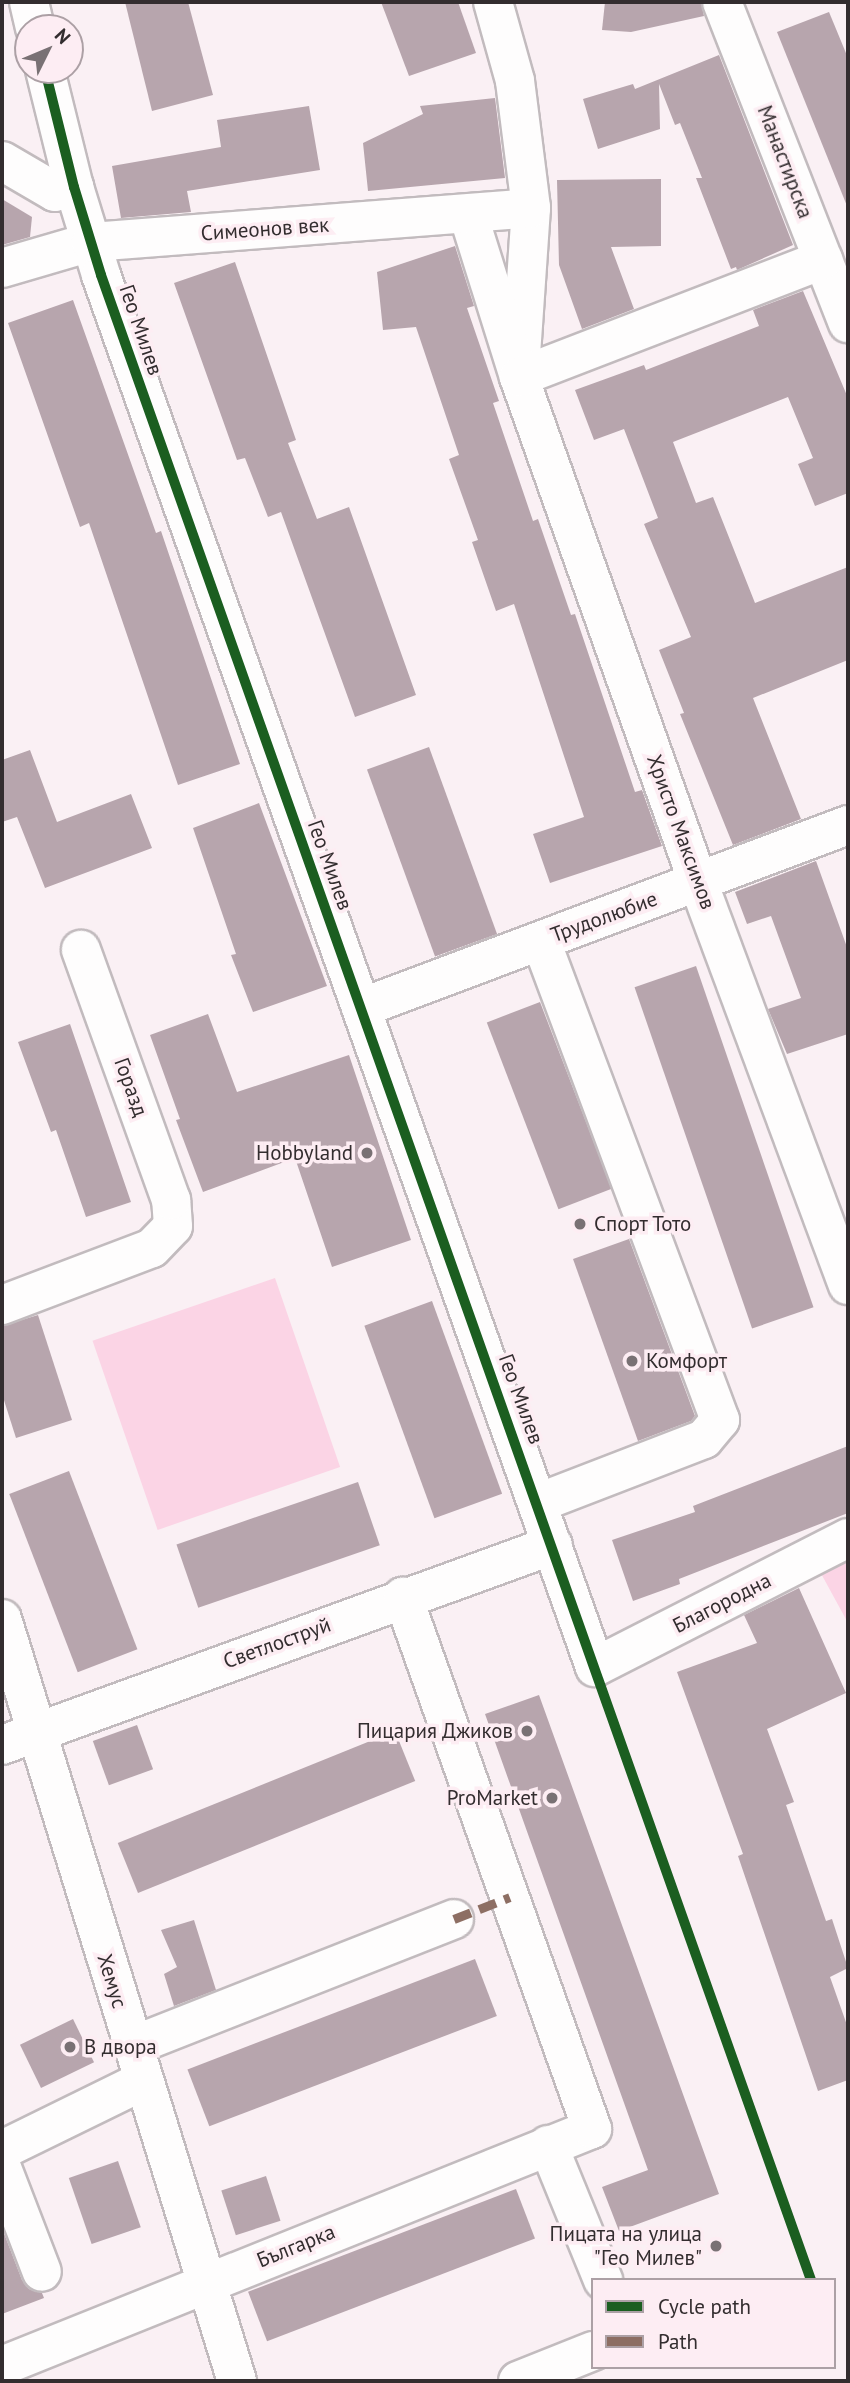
<!DOCTYPE html>
<html>
<head>
<meta charset="utf-8">
<style>
  body { margin:0 }
  #map { position:relative; width:850px; height:2383px; overflow:hidden; background:#faf0f4; font-family:"PT Sans",sans-serif }
  div>[style] { position:absolute }
  [style*='--x'] { left:calc(var(--x)*1px); top:calc(var(--y)*1px); width:calc(var(--w)*1px); rotate:calc(var(--a)*1deg) }
  .green>* { inset:0; background:#fbd4e5; transform-origin:0 0 }
  .building>* { inset:0; background:#b7a5ad; transform-origin:0 0 }
  .roads { filter:drop-shadow(2px 0 #c2bbbe) drop-shadow(-2px 0 #c2bbbe) drop-shadow(0 2px #c2bbbe) drop-shadow(0 -2px #c2bbbe) }
  .minor>* { height:38px; margin:-19px; padding:0 19px; transform-origin:19px; border-radius:19px; background:#fefdfd }
  .quiet>* { height:9px; margin-top:-4.5px; transform-origin:0; background:repeating-linear-gradient(90deg,#8d6e63 0 18px,transparent 0 27px) }
  .cycleway>* { height:10px; margin:-5px; padding:0 5px; transform-origin:5px; border-radius:5px; background:#1b5e20 }
  .dots>* { width:19px; height:19px; translate:-50% -50%; box-sizing:border-box; border:4px solid #fdedf3; border-radius:50% }
  span { translate:-50% -50%; white-space:nowrap; text-align:center; line-height:1.15; -webkit-text-stroke:7px #fdedf3; paint-order:stroke }
  .street-label { font-size:21px; color:#332d2f }
  .poi-label { font-size:21px; color:#332d2f }
  .right { translate:-100% -50%; text-align:right }
  .left { translate:0 -50%; text-align:left }
  .frame { position:absolute; inset:0; border:4px solid #332d2f; pointer-events:none }
  .legend { position:absolute; left:591px; top:2278px; width:245px; height:91px; box-sizing:border-box; background:#fdedf3; border:2px solid #aca0a5; margin:0; padding:9px 12px; list-style:none; font-size:21px; color:#332d2f }
  .legend li { display:flex; align-items:center; gap:14px; height:35px }
  .legend b { width:35px; border:2px solid #aca0a5 }
  .north { position:absolute; left:14px; top:14px; width:70px; height:70px; box-sizing:border-box; background:#fdedf3; border:2px solid #aca0a5; border-radius:50%; rotate:47deg; font-size:19px; font-weight:700; line-height:28px; text-align:center; color:#332d2f }
  .north::after { content:''; display:block; margin:auto; width:24px; height:32px; background:#797174; clip-path:polygon(50% 0,100% 100%,50% 72%,0 100%) }
</style>
</head>
<body>
<div id="map">
  <div class="green">
    <i style="left:275px;top:1278px;width:200px;height:193px;rotate:71deg"></i>
    <i style="clip-path:polygon(848px 1538px,848px 1623px,812px 1557px)"></i>
  </div>
  <div class="building">
    <i style="clip-path:polygon(125px 2px,188px 2px,213px 95px,152px 111px)"></i>
    <i style="clip-path:polygon(381px 2px,458px 2px,476px 53px,409px 76px)"></i>
    <i style="clip-path:polygon(605px 2px,701px 2px,704px 16px,631px 32px,602px 30px)"></i>
    <i style="clip-path:polygon(829px 12px,848px 58px,847px 206px,777px 32px)"></i>
    <i style="clip-path:polygon(719px 55px,793px 245px,737px 270px,736px 267px,731px 269px,696px 178px,702px 178px,680px 123px,675px 125px,659px 84px,660px 129px,598px 149px,583px 99px,633px 84px,635px 89px)"></i>
    <i style="clip-path:polygon(495px 98px,505px 178px,368px 191px,363px 143px,423px 114px,420px 106px)"></i>
    <i style="clip-path:polygon(309px 106px,320px 170px,187px 191px,191px 212px,121px 218px,112px 166px,221px 147px,217px 120px)"></i>
    <i style="clip-path:polygon(661px 179px,661px 246px,611px 247px,634px 309px,582px 329px,559px 265px,557px 180px)"></i>
    <i style="clip-path:polygon(2px 199px,32px 217px,30px 237px,2px 245px)"></i>
    <i style="clip-path:polygon(455px 246px,474px 306px,467px 308px,499px 401px,493px 403px,533px 521px,538px 519px,571px 615px,575px 614px,635px 792px,642px 790px,662px 846px,550px 883px,533px 834px,584px 817px,514px 604px,496px 611px,472px 542px,478px 540px,449px 459px,459px 455px,416px 327px,383px 330px,377px 272px)"></i>
    <i style="clip-path:polygon(235px 262px,296px 440px,288px 443px,317px 519px,349px 507px,416px 695px,355px 717px,281px 512px,268px 517px,245px 458px,237px 460px,174px 283px)"></i>
    <i style="clip-path:polygon(803px 291px,848px 398px,848px 493px,815px 506px,798px 464px,813px 458px,788px 397px,673px 442px,696px 503px,713px 497px,755px 603px,848px 567px,848px 660px,753px 698px,801px 819px,733px 845px,680px 714px,684px 713px,659px 650px,691px 637px,644px 524px,658px 518px,624px 429px,594px 440px,575px 390px,644px 365px,646px 370px,759px 326px,753px 310px)"></i>
    <i style="clip-path:polygon(73px 300px,156px 533px,161px 531px,240px 764px,178px 785px,89px 523px,80px 527px,8px 323px)"></i>
    <i style="left:429px;top:747px;width:199px;height:66px;rotate:70deg"></i>
    <i style="clip-path:polygon(30px 750px,57px 822px,131px 794px,152px 848px,45px 888px,17px 817px,2px 822px,2px 760px)"></i>
    <i style="clip-path:polygon(259px 803px,327px 986px,253px 1012px,231px 955px,236px 954px,193px 828px)"></i>
    <i style="clip-path:polygon(816px 861px,848px 950px,848px 1034px,787px 1054px,768px 1009px,801px 998px,771px 916px,747px 924px,735px 892px)"></i>
    <i style="left:696px;top:966px;width:361px;height:65px;rotate:71deg"></i>
    <i style="left:540px;top:1002px;width:200px;height:57px;rotate:69deg"></i>
    <i style="clip-path:polygon(208px 1014px,237px 1092px,349px 1055px,411px 1240px,332px 1267px,295px 1158px,203px 1192px,176px 1120px,180px 1119px,150px 1035px)"></i>
    <i style="clip-path:polygon(70px 1024px,131px 1202px,86px 1217px,56px 1130px,51px 1132px,18px 1042px)"></i>
    <i style="clip-path:polygon(629px 1239px,695px 1416px,691px 1421px,638px 1441px,573px 1259px)"></i>
    <i style="left:432px;top:1301px;width:205px;height:72px;rotate:70deg"></i>
    <i style="clip-path:polygon(38px 1315px,72px 1420px,16px 1438px,2px 1394px,2px 1326px)"></i>
    <i style="clip-path:polygon(848px 1446px,848px 1513px,679px 1579px,680px 1584px,633px 1601px,612px 1540px,695px 1512px,693px 1506px)"></i>
    <i style="left:69px;top:1471px;width:191px;height:64px;rotate:69deg"></i>
    <i style="left:358px;top:1482px;width:67px;height:192px;rotate:71deg"></i>
    <i style="clip-path:polygon(799px 1588px,846px 1693px,767px 1729px,794px 1802px,786px 1805px,826px 1921px,832px 1919px,848px 1968px,830px 1977px,848px 2028px,848px 2080px,818px 2091px,738px 1856px,743px 1854px,677px 1672px,757px 1643px,744px 1615px)"></i>
    <i style="clip-path:polygon(539px 1695px,719px 2194px,619px 2231px,602px 2187px,648px 2170px,485px 1714px)"></i>
    <i style="left:137px;top:1725px;width:47px;height:47px;rotate:70deg"></i>
    <i style="left:395px;top:1731px;width:54px;height:299px;rotate:68deg"></i>
    <i style="clip-path:polygon(194px 1920px,216px 1990px,174px 2006px,164px 1974px,177px 1967px,161px 1930px)"></i>
    <i style="left:475px;top:1959px;width:61px;height:308px;rotate:69deg"></i>
    <i style="left:73px;top:2019px;width:48px;height:59px;rotate:64deg"></i>
    <i style="left:118px;top:2161px;width:70px;height:52px;rotate:71deg"></i>
    <i style="left:266px;top:2176px;width:47px;height:47px;rotate:72deg"></i>
    <i style="left:516px;top:2189px;width:53px;height:287px;rotate:69deg"></i>
    <i style="clip-path:polygon(2px 2228px,22px 2280px,29px 2289px,42px 2293px,44px 2298px,2px 2314px)"></i>
  </div>
  <div class="roads">
    <div class="minor">
      <i style="--x:29;--y:2;--w:27;--a:77"></i>
      <i style="--x:493;--y:2;--w:82;--a:74.4"></i>
      <i style="--x:515;--y:81;--w:128;--a:82.8"></i>
      <i style="--x:531;--y:208;--w:146;--a:93.9"></i>
      <i style="--x:722;--y:2;--w:345;--a:68.6"></i>
      <i style="--x:45;--y:70;--w:121;--a:76.1"></i>
      <i style="--x:74;--y:187;--w:92;--a:72.9"></i>
      <i style="--x:101;--y:275;--w:1477;--a:70.46"></i>
      <i style="--x:595;--y:1667;--w:284;--a:-27"></i>
      <i style="--x:2;--y:161;--w:61;--a:30.3"></i>
      <i style="--x:55;--y:192;--w:20;--a:-15"></i>
      <i style="--x:468;--y:214;--w:171;--a:72.6"></i>
      <i style="--x:519;--y:377;--w:536;--a:70.48"></i>
      <i style="--x:698;--y:882;--w:430;--a:69.6"></i>
      <i style="--x:2;--y:268;--w:93;--a:-16.3"></i>
      <i style="--x:91;--y:242;--w:441;--a:-4.4"></i>
      <i style="--x:519;--y:377;--w:326;--a:-21.1"></i>
      <i style="--x:361;--y:1008;--w:520;--a:-20.59"></i>
      <i style="--x:2;--y:1305;--w:160;--a:-20.8"></i>
      <i style="--x:152;--y:1248;--w:30;--a:-46"></i>
      <i style="--x:173;--y:1226;--w:26;--a:-94"></i>
      <i style="--x:171;--y:1200;--w:266;--a:-109.8"></i>
      <i style="--x:538;--y:1503;--w:178;--a:-21.1"></i>
      <i style="--x:704;--y:1439;--w:25;--a:-50"></i>
      <i style="--x:720;--y:1420;--w:511;--a:-110.49"></i>
      <i style="--x:2;--y:1619;--w:797;--a:72.86"></i>
      <i style="--x:2;--y:1745;--w:586;--a:-19.95"></i>
      <i style="--x:132;--y:2046;--w:346;--a:-21.5"></i>
      <i style="--x:548;--y:2145;--w:146;--a:67.8"></i>
      <i style="--x:2;--y:2150;--w:157;--a:-26.1"></i>
      <i style="--x:2;--y:2168;--w:111;--a:69"></i>
      <i style="--x:2;--y:2366;--w:636;--a:-21.89"></i>
      <i style="--x:592;--y:2129;--w:565;--a:-109.56"></i>
      <i style="--x:518;--y:2381;--w:81;--a:-21.8"></i>
    </div>
  </div>
  <div class="quiet">
    <i style="--x:454;--y:1919;--w:60;--a:-21.4"></i>
  </div>
  <div class="cycleway">
    <i style="--x:45;--y:70;--w:121;--a:76.1"></i>
    <i style="--x:74;--y:187;--w:92;--a:72.9"></i>
    <i style="--x:101;--y:275;--w:2127;--a:70.5"></i>
  </div>
  <div class="dots">
    <i style="left:367px;top:1153px;background:#797174"></i>
    <i style="left:580px;top:1224px;background:#797174"></i>
    <i style="left:632px;top:1361px;background:#797174"></i>
    <i style="left:527px;top:1731px;background:#797174"></i>
    <i style="left:552px;top:1798px;background:#797174"></i>
    <i style="left:70px;top:2047px;background:#797174"></i>
    <i style="left:716px;top:2246px;background:#797174"></i>
  </div>
  <div class="street-label">
    <span style="left:785px;top:162px;rotate:69deg">Манастирска</span>
    <span style="left:265px;top:229px;rotate:-4deg">Симеонов век</span>
    <span style="left:141px;top:330px;rotate:71deg">Гео Милев</span>
    <span style="left:681px;top:832px;rotate:70deg">Христо Максимов</span>
    <span style="left:330px;top:865px;rotate:70deg">Гео Милев</span>
    <span style="left:604px;top:917px;rotate:-20deg">Трудолюбие</span>
    <span style="left:131px;top:1087px;rotate:70deg">Горазд</span>
    <span style="left:521px;top:1399px;rotate:70deg">Гео Милев</span>
    <span style="left:722px;top:1603px;rotate:-27deg">Благородна</span>
    <span style="left:277px;top:1643px;rotate:-20deg">Светлоструй</span>
    <span style="left:112px;top:1981px;rotate:73deg">Хемус</span>
    <span style="left:296px;top:2246px;rotate:-22deg">Българка</span>
  </div>
  <div class="poi-label">
    <span class="right" style="left:353px;top:1153px">Hobbyland</span>
    <span class="left" style="left:594px;top:1224px">Спорт Тото</span>
    <span class="left" style="left:646px;top:1361px">Комфорт</span>
    <span class="right" style="left:513px;top:1731px">Пицария Джиков</span>
    <span class="right" style="left:538px;top:1798px">ProMarket</span>
    <span class="left" style="left:84px;top:2047px">В двора</span>
    <span class="right" style="left:702px;top:2246px">Пицата на улица<br>"Гео Милев"</span>
  </div>
  <div class="frame"></div>
  <ul class="legend">
  <li><b style="height:9px;background:#1b5e20"></b>Cycle path</li>
  <li><b style="height:9px;background:#8d6e63"></b>Path</li>
  </ul>
  <div class="north">N</div>
</div>
</body>
</html>
